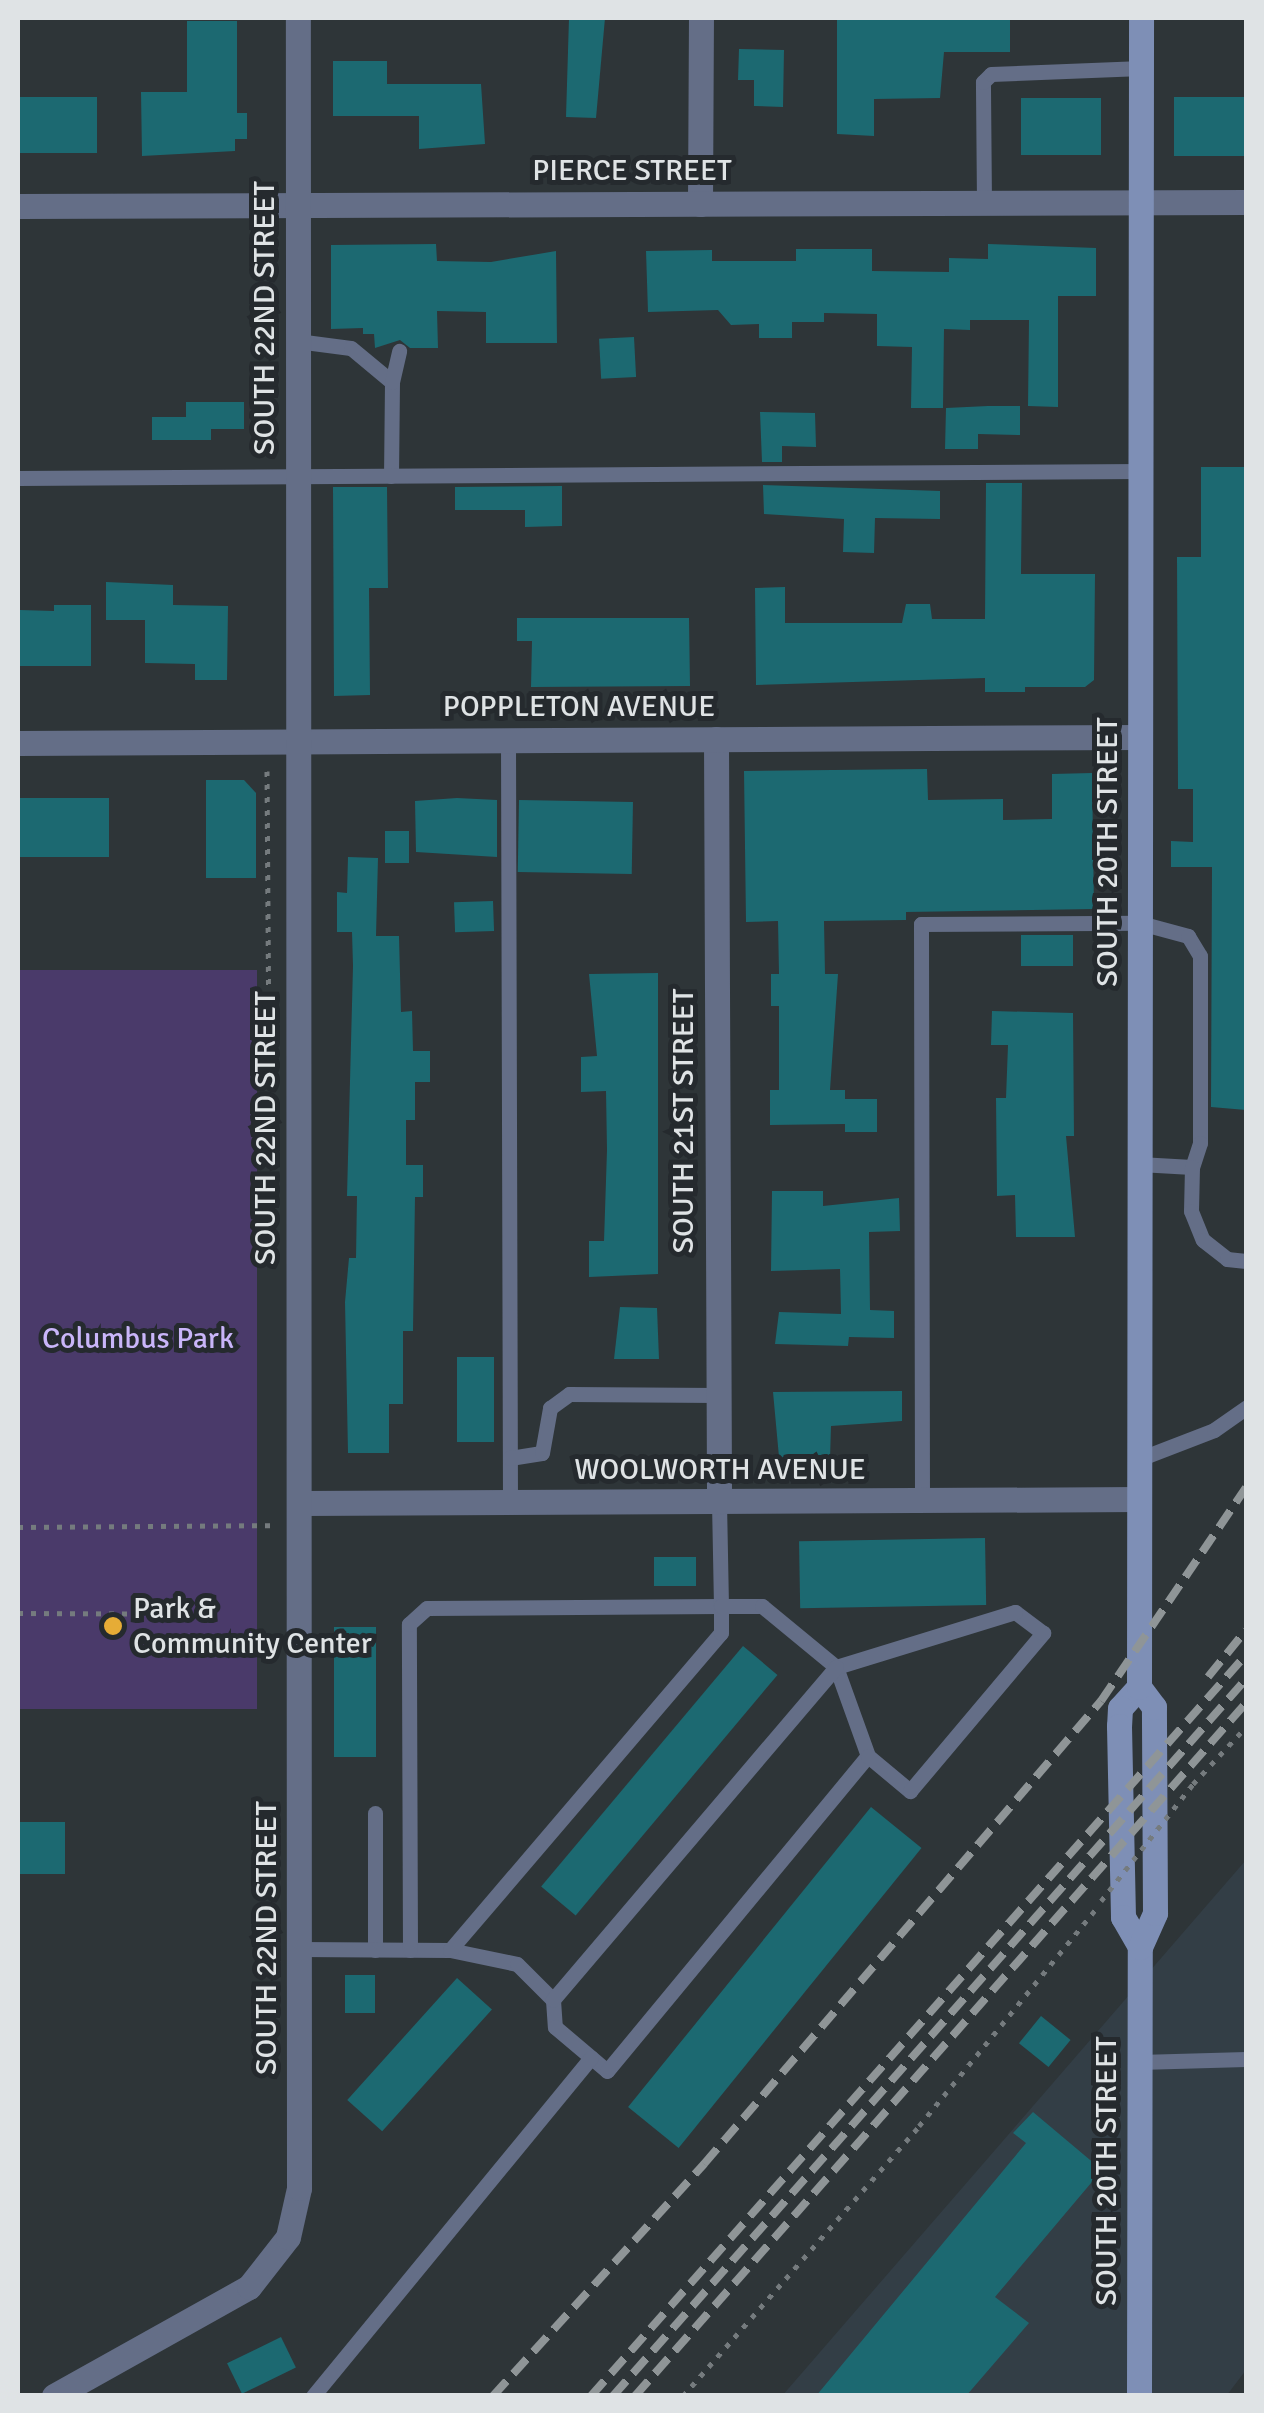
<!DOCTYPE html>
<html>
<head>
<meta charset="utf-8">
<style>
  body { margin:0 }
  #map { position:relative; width:1264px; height:2413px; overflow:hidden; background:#2e3538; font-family:Signika,sans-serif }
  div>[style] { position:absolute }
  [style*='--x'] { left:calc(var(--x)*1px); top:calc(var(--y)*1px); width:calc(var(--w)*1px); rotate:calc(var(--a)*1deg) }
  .built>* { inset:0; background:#333e46 }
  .green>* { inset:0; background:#4a3a6a; transform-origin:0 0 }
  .building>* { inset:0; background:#1c6971; transform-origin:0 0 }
  .path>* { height:5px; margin-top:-2.5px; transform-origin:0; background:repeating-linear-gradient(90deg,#757b7e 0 5px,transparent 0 13px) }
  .lane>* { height:15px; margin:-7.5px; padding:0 7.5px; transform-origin:7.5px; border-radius:7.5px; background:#646e87 }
  .street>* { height:25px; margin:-12.5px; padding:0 12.5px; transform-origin:12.5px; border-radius:12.5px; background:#646e87 }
  .secondary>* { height:25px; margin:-12.5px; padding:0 12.5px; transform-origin:12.5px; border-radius:12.5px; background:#7e8fb6 }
  .rail>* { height:8px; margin-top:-4px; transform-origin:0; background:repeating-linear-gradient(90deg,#8f9597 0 20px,transparent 0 30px) }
  .path-bridge>* { height:5px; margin-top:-2.5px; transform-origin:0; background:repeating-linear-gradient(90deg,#757b7e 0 5px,transparent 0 13px) }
  .dots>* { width:28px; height:28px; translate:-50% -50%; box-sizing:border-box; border:5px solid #252a2e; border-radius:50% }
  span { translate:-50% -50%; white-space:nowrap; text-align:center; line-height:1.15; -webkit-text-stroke:10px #252a2e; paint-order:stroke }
  .street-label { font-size:30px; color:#dfe3e5 }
  .park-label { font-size:30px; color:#c9b5f9 }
  .poi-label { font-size:30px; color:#dfe3e5 }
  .left { translate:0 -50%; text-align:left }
  .frame { position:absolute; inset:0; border:20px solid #dfe3e5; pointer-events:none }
</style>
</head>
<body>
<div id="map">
  <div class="built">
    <i style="clip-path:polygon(1246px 1860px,1246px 2370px,1227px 2395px,782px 2396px)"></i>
  </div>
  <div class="green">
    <i style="left:257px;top:970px;width:739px;height:239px;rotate:90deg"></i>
  </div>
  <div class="building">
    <i style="clip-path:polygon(569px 18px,605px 18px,596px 118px,566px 117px)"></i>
    <i style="clip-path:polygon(837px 18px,1010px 18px,1010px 52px,944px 52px,940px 98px,874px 99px,874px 136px,837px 134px)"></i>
    <i style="clip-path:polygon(187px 21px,237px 21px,237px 113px,247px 113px,247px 139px,235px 139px,235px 151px,142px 156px,141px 92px,187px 92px)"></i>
    <i style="clip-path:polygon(739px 49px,784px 50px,783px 107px,754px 106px,754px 80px,738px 80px)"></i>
    <i style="clip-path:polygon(333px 61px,387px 61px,387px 84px,481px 84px,485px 144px,419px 149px,419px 116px,333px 116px)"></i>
    <i style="left:18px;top:97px;width:79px;height:56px"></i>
    <i style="left:1174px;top:97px;width:72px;height:59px"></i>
    <i style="left:1021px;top:98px;width:80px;height:57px"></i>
    <i style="clip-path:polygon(436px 244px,437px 261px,491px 262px,556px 251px,557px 343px,486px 343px,486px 312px,437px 311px,438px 348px,410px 348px,400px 340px,375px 348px,374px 334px,363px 334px,363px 328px,331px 329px,331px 245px)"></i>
    <i style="clip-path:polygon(988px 244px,1096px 248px,1096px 296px,1058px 296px,1058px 407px,1028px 406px,1029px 320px,970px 320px,970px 330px,944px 329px,943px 408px,911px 408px,912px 347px,877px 346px,877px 314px,824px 313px,824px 322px,792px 322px,792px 338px,759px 338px,759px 324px,731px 325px,718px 310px,648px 312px,646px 251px,712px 250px,712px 261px,796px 261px,796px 249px,872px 249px,872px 271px,949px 272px,949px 258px,988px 259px)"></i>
    <i style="left:634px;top:337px;width:40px;height:35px;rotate:87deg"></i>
    <i style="clip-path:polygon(186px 402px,244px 402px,244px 429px,211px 429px,211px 440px,152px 440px,152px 417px,186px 417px)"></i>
    <i style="clip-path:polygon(988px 406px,1020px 406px,1020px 435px,978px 434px,978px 449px,945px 449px,946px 408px)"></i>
    <i style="clip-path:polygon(760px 412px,815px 413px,816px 447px,782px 446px,782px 462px,762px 462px)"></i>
    <i style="clip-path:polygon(1201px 467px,1246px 467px,1246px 1110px,1211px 1107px,1212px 867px,1171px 867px,1171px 841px,1193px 842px,1193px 789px,1178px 789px,1177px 557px,1201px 557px)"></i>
    <i style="clip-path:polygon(986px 483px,1022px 483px,1021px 574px,1095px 574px,1094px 680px,1085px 687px,1025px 687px,1025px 692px,985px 692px,985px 678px,756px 685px,755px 588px,785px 587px,785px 623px,902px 623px,906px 604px,930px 604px,932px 619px,985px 619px)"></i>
    <i style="clip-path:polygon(763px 485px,940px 491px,940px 519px,875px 518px,874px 553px,843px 552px,844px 519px,764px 514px)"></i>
    <i style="clip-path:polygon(562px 486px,562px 526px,525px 527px,525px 510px,455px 510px,455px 487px)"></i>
    <i style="clip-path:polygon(333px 487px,387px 487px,388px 588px,369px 588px,370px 695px,334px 696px)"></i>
    <i style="clip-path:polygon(106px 582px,173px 585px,173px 605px,228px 606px,227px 680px,195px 680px,195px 664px,145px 663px,145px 620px,106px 620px)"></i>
    <i style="clip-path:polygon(54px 605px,91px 605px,91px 666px,19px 666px,20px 610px,54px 611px)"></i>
    <i style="clip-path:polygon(517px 618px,689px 618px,690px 686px,531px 687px,532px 641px,517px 641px)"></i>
    <i style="clip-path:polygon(927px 769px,928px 800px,1003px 799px,1003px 820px,1052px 819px,1052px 774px,1092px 773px,1094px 909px,906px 912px,906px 920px,824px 921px,825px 974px,838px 974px,830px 1090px,845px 1090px,845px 1099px,877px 1099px,877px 1132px,845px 1132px,845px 1124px,770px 1125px,770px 1090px,779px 1090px,779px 1006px,771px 1006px,771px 974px,779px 974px,778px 921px,746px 922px,744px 771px)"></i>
    <i style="clip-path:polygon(206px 780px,244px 780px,256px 793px,256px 878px,206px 878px)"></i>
    <i style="left:18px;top:798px;width:91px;height:59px"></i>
    <i style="clip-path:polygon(457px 798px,497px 800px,497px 857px,416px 852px,415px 801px)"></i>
    <i style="left:519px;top:800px;width:114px;height:72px;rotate:1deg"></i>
    <i style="left:385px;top:831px;width:24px;height:32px"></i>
    <i style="clip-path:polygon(348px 857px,378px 858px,376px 936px,399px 936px,401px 1012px,412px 1011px,413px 1051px,430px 1051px,430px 1082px,415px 1082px,415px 1120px,406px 1120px,406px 1165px,423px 1165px,423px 1197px,415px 1197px,413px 1331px,403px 1331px,403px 1404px,389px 1404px,389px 1453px,348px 1453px,345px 1302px,349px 1258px,356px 1258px,357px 1196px,347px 1196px,353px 966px,352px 932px,337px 932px,337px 892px,347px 893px)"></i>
    <i style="left:493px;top:901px;width:30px;height:39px;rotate:88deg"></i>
    <i style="left:1021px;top:935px;width:52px;height:31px"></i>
    <i style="clip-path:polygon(658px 973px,658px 1274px,589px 1277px,589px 1241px,604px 1241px,607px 1150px,606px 1091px,581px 1092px,581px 1057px,597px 1056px,589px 974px)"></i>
    <i style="clip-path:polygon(992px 1011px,1073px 1013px,1074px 1136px,1066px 1136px,1075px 1237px,1016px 1237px,1015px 1195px,997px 1196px,996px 1098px,1006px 1098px,1008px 1045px,991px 1045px)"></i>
    <i style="clip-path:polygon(772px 1191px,823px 1191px,823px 1206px,899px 1198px,900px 1231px,869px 1232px,870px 1310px,894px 1311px,894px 1338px,849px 1337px,848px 1346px,775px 1344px,779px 1312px,841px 1314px,840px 1269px,771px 1271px)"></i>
    <i style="clip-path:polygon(620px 1307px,657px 1308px,659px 1359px,614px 1359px)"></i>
    <i style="left:457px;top:1357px;width:37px;height:85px"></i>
    <i style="clip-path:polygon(902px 1391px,902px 1421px,831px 1426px,830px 1459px,779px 1457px,773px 1392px)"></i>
    <i style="left:985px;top:1538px;width:67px;height:186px;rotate:89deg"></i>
    <i style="left:654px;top:1557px;width:42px;height:29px"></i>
    <i style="left:334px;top:1627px;width:42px;height:130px"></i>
    <i style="left:743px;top:1646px;width:45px;height:314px;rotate:40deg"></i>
    <i style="left:871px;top:1807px;width:65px;height:386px;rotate:39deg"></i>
    <i style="left:18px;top:1822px;width:47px;height:52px"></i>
    <i style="left:345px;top:1975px;width:30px;height:38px"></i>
    <i style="left:457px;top:1978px;width:47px;height:164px;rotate:42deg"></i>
    <i style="left:1041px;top:2016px;width:38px;height:35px;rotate:39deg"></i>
    <i style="clip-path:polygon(1033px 2112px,1102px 2170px,995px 2297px,1029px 2323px,966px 2396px,816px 2396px,1026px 2143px,1013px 2133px)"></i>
    <i style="left:281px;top:2337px;width:34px;height:60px;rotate:64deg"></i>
  </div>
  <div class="path">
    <i style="--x:267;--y:771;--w:293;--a:89.6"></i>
    <i style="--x:18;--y:1527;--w:255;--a:-0.4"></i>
    <i style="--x:18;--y:1613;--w:164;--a:0.3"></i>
    <i style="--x:1193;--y:1784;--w:78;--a:-47.1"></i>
    <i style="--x:683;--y:2396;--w:359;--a:-48.8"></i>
    <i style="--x:919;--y:2126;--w:279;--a:-50.8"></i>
  </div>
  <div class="lane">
    <i style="--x:984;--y:203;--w:121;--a:-90.5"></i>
    <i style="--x:983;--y:82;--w:11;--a:-45"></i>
    <i style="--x:991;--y:74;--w:151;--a:-2.3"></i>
    <i style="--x:297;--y:341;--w:54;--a:7.4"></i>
    <i style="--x:351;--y:348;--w:53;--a:39.7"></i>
    <i style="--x:392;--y:382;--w:94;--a:90.6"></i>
    <i style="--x:392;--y:382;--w:32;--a:-77"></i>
    <i style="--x:18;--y:478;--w:1124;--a:-0.36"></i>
    <i style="--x:508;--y:740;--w:764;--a:89.85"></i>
    <i style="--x:1139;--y:1164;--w:53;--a:3.2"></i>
    <i style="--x:510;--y:1458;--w:32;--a:-9"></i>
    <i style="--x:542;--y:1453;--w:46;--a:-79.9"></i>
    <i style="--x:550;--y:1408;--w:24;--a:-36"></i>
    <i style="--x:569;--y:1394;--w:148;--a:0.4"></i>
    <i style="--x:1139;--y:1459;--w:80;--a:-21.1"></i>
    <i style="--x:1214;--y:1430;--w:39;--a:-35"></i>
    <i style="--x:922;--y:1501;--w:577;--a:-90.1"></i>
    <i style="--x:921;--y:924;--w:219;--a:-0.3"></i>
    <i style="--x:1140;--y:923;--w:50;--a:15.2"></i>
    <i style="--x:1188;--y:936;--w:23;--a:59"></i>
    <i style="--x:1200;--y:956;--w:187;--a:90"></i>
    <i style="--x:1200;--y:1143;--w:25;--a:108"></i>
    <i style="--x:1192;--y:1167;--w:44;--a:91.3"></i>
    <i style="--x:1191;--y:1211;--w:31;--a:68"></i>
    <i style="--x:1203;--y:1240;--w:31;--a:38"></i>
    <i style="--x:1227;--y:1259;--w:19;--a:6"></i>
    <i style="--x:375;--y:1813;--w:137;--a:90"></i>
    <i style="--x:299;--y:1949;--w:151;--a:0.4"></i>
    <i style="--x:450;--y:1950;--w:68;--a:11.8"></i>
    <i style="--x:517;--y:1964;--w:51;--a:45"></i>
    <i style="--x:553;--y:2000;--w:27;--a:86"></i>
    <i style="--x:555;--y:2027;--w:68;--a:40.2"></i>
    <i style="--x:607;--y:2071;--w:409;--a:-50.4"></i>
    <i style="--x:410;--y:1950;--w:326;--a:-90.2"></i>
    <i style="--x:409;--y:1624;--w:24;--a:-42"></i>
    <i style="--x:427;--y:1608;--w:294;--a:-0.4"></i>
    <i style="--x:721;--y:1606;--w:104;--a:-91.1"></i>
    <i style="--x:450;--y:1950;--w:417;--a:-49.5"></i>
    <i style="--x:721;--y:1633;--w:27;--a:-90"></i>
    <i style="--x:721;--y:1606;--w:41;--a:0"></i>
    <i style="--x:762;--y:1606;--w:96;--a:39.5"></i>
    <i style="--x:836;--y:1667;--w:95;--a:70.2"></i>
    <i style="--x:868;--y:1756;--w:55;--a:39.8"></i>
    <i style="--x:910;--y:1791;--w:207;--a:-49.9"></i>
    <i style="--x:1043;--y:1633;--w:35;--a:-143"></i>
    <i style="--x:1015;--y:1612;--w:187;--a:162.9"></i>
    <i style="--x:836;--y:1667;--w:437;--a:130.4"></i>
    <i style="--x:1139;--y:2062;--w:107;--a:-1.6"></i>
    <i style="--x:313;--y:2396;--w:438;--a:-50.6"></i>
  </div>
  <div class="street">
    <i style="--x:700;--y:204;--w:186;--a:-89.7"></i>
    <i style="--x:18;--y:206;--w:1228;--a:-0.19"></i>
    <i style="--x:716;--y:739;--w:763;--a:89.77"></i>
    <i style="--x:18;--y:743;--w:1122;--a:-0.31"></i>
    <i style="--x:301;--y:1503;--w:838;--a:-0.27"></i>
    <i style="--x:54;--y:2396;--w:223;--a:-29.2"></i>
    <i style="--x:249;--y:2287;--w:63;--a:-52"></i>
    <i style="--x:288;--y:2237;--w:50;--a:-77.3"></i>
    <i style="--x:299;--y:2188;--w:2170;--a:-90.03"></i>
  </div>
  <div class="secondary">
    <i style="--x:1139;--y:1687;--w:28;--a:132"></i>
    <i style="--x:1120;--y:1708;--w:18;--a:93"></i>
    <i style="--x:1119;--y:1726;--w:191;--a:88.8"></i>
    <i style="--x:1123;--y:1917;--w:34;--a:60"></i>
    <i style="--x:1139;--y:2396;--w:449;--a:-89.9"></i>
    <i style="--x:1140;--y:1947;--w:37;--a:-66"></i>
    <i style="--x:1155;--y:1913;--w:206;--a:-90.3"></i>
    <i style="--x:1154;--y:1707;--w:25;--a:-127"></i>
    <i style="--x:1139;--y:1687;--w:1669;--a:-89.93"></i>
  </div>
  <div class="rail">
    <i style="--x:1208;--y:1677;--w:60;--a:-51"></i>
    <i style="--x:493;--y:2396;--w:314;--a:-47.7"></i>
    <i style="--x:704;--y:2164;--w:610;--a:-49.39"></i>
    <i style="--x:1101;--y:1701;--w:258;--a:-55.8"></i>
    <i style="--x:591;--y:2396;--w:989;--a:-48.53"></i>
    <i style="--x:613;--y:2396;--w:956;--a:-48.56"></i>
    <i style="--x:635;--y:2396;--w:924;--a:-48.6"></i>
  </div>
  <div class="path-bridge">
    <i style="--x:1101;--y:1901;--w:149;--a:-51.8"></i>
  </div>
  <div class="dots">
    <i style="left:113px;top:1626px;background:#e6ac36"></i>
  </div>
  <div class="street-label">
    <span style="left:632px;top:171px">PIERCE STREET</span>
    <span style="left:265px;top:318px;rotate:-90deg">SOUTH 22ND STREET</span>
    <span style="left:579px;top:707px">POPPLETON AVENUE</span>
    <span style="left:1108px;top:852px;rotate:-90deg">SOUTH 20TH STREET</span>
    <span style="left:684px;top:1121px;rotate:-90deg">SOUTH 21ST STREET</span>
    <span style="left:266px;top:1128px;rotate:-90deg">SOUTH 22ND STREET</span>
    <span style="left:720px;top:1470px">WOOLWORTH AVENUE</span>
    <span style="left:267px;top:1938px;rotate:-90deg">SOUTH 22ND STREET</span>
    <span style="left:1107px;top:2171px;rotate:-90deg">SOUTH 20TH STREET</span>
  </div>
  <div class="park-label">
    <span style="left:138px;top:1339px">Columbus Park</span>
  </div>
  <div class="poi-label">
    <span class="left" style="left:133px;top:1626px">Park &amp;<br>Community Center</span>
  </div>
  <div class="frame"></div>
</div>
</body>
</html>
